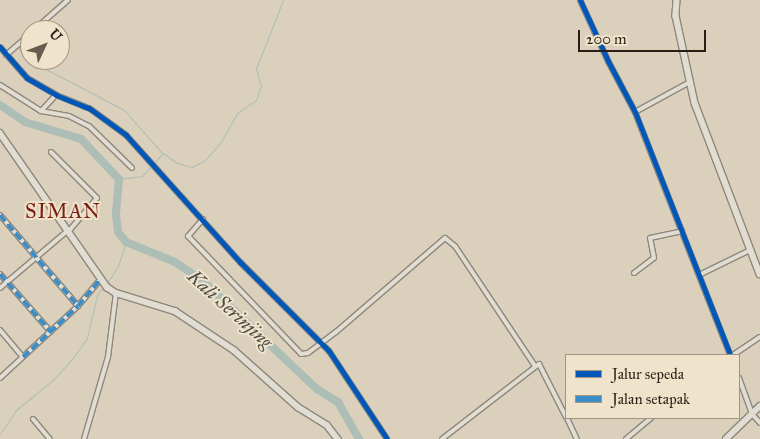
<!DOCTYPE html>
<html>
<head>
<meta charset="utf-8">
<style>
  body { margin:0 }
  #map { position:relative; width:760px; height:439px; overflow:hidden; background:#dad0bc; font-family:"IM FELL Great Primer",serif }
  div>[style] { position:absolute }
  [style*='--x'] { left:calc(var(--x)*1px); top:calc(var(--y)*1px); width:calc(var(--w)*1px); rotate:calc(var(--a)*1deg) }
  .stream>* { height:1px; margin:-0.5px; padding:0 0.5px; transform-origin:0.5px; border-radius:0.5px; background:#acbeb6 }
  .river>* { height:8px; margin:-4px; padding:0 4px; transform-origin:4px; border-radius:4px; background:#acbeb6 }
  .roads { filter:drop-shadow(1px 0 #8e877b) drop-shadow(-1px 0 #8e877b) drop-shadow(0 1px #8e877b) drop-shadow(0 -1px #8e877b) }
  .street>* { height:4px; margin:-2px; padding:0 2px; transform-origin:2px; border-radius:2px; background:#e2ddd3 }
  .secondary>* { height:5.5px; margin:-2.75px; padding:0 2.75px; transform-origin:2.75px; border-radius:2.75px; background:#e2ddd3 }
  .quiet>* { height:4px; margin-top:-2px; transform-origin:0; background:repeating-linear-gradient(90deg,#3b8dc8 0 8px,transparent 0 12px) }
  .cycleway>* { height:5px; margin:-2.5px; padding:0 2.5px; transform-origin:2.5px; border-radius:2.5px; background:#0057b8 }
  span { translate:-50% -50%; white-space:nowrap; text-align:center; line-height:1.15; -webkit-text-stroke:4px #efe3cb; paint-order:stroke }
  .water-label { font-size:19px; color:#4c4b44; font-style:italic }
  .quarter-label { font-size:20px; color:#7a1f14; letter-spacing:1px }
  .legend { position:absolute; left:565px; top:354px; width:175px; height:65px; box-sizing:border-box; background:#efe3cb; border:1px solid #a19482; margin:0; padding:6px 9px; list-style:none; font-size:15px; color:#2b1d15 }
  .legend li { display:flex; align-items:center; gap:10px; height:25px }
  .legend b { width:25px; border:1px solid #a19482 }
  .north { position:absolute; left:20px; top:20px; width:50px; height:50px; box-sizing:border-box; background:#efe3cb; border:1px solid #a19482; border-radius:50%; rotate:47deg; font-size:14px; font-weight:700; line-height:20px; text-align:center; color:#2b1d15 }
  .north::after { content:''; display:block; margin:auto; width:18px; height:22px; background:#685c4f; clip-path:polygon(50% 0,100% 100%,50% 72%,0 100%) }
  .scale { position:absolute; left:578px; top:30px; width:128px; height:22px; box-sizing:border-box; border:2px solid #2b1d15; border-top:0; padding-left:6px; font-size:15px; line-height:18px; white-space:nowrap; color:#2b1d15; -webkit-text-stroke:4px #efe3cb; paint-order:stroke }
</style>
</head>
<body>
<div id="map">
  <div class="stream">
    <i style="--x:31;--y:29;--w:42;--a:-43.1"></i>
    <i style="--x:15;--y:44;--w:21;--a:-43"></i>
    <i style="--x:18;--y:47;--w:13;--a:58"></i>
    <i style="--x:25;--y:58;--w:112;--a:27.7"></i>
    <i style="--x:124;--y:110;--w:57;--a:48.5"></i>
    <i style="--x:154;--y:163;--w:13;--a:-48"></i>
    <i style="--x:163;--y:153;--w:17;--a:36"></i>
    <i style="--x:177;--y:163;--w:16;--a:15"></i>
    <i style="--x:192;--y:167;--w:15;--a:-28"></i>
    <i style="--x:205;--y:160;--w:24;--a:-48"></i>
    <i style="--x:221;--y:142;--w:33;--a:-61"></i>
    <i style="--x:237;--y:113;--w:23;--a:-34"></i>
    <i style="--x:256;--y:100;--w:15;--a:-70"></i>
    <i style="--x:261;--y:86;--w:18;--a:-106"></i>
    <i style="--x:256;--y:69;--w:74;--a:-68.6"></i>
    <i style="--x:119;--y:179;--w:23;--a:-7"></i>
    <i style="--x:142;--y:176;--w:13;--a:-48"></i>
    <i style="--x:107;--y:283;--w:20;--a:-57"></i>
    <i style="--x:118;--y:266;--w:25;--a:-72"></i>
    <i style="--x:0;--y:434;--w:29;--a:-56"></i>
    <i style="--x:16;--y:410;--w:49;--a:-39.2"></i>
    <i style="--x:54;--y:379;--w:27;--a:-48"></i>
    <i style="--x:72;--y:359;--w:26;--a:-54"></i>
    <i style="--x:87;--y:338;--w:44;--a:-76.9"></i>
    <i style="--x:97;--y:295;--w:11;--a:-52"></i>
  </div>
  <div class="river">
    <i style="--x:0;--y:105;--w:30;--a:34"></i>
    <i style="--x:25;--y:122;--w:59;--a:16.9"></i>
    <i style="--x:81;--y:139;--w:55;--a:46.5"></i>
    <i style="--x:119;--y:179;--w:36;--a:95"></i>
    <i style="--x:116;--y:215;--w:17;--a:83"></i>
    <i style="--x:118;--y:232;--w:13;--a:51"></i>
    <i style="--x:126;--y:242;--w:53;--a:22.2"></i>
    <i style="--x:175;--y:262;--w:34;--a:34"></i>
    <i style="--x:203;--y:281;--w:157;--a:43.5"></i>
    <i style="--x:317;--y:389;--w:25;--a:32"></i>
    <i style="--x:338;--y:402;--w:43;--a:60.4"></i>
  </div>
  <div class="roads">
    <div class="street">
      <i style="--x:580;--y:0;--w:67;--a:65.3"></i>
      <i style="--x:608;--y:61;--w:58;--a:62.1"></i>
      <i style="--x:635;--y:112;--w:261;--a:68.6"></i>
      <i style="--x:34;--y:30;--w:45;--a:-41.4"></i>
      <i style="--x:0;--y:47;--w:41;--a:48.9"></i>
      <i style="--x:27;--y:78;--w:34;--a:30"></i>
      <i style="--x:56;--y:95;--w:35;--a:22"></i>
      <i style="--x:89;--y:108;--w:46;--a:36.1"></i>
      <i style="--x:126;--y:135;--w:171;--a:48.1"></i>
      <i style="--x:240;--y:262;--w:126;--a:45"></i>
      <i style="--x:329;--y:351;--w:105;--a:56.6"></i>
      <i style="--x:6;--y:55;--w:32;--a:-41"></i>
      <i style="--x:0;--y:85;--w:49;--a:32.4"></i>
      <i style="--x:41;--y:111;--w:22;--a:-47"></i>
      <i style="--x:41;--y:111;--w:28;--a:10"></i>
      <i style="--x:69;--y:116;--w:22;--a:27"></i>
      <i style="--x:89;--y:126;--w:60;--a:44.3"></i>
      <i style="--x:635;--y:112;--w:63;--a:-28.6"></i>
      <i style="--x:51;--y:152;--w:65;--a:45"></i>
      <i style="--x:97;--y:198;--w:45;--a:130.5"></i>
      <i style="--x:0;--y:215;--w:120;--a:49.4"></i>
      <i style="--x:203;--y:219;--w:23;--a:131"></i>
      <i style="--x:188;--y:236;--w:163;--a:46.2"></i>
      <i style="--x:301;--y:354;--w:7;--a:-8"></i>
      <i style="--x:308;--y:353;--w:35;--a:-37"></i>
      <i style="--x:336;--y:332;--w:144;--a:-40.8"></i>
      <i style="--x:445;--y:238;--w:13;--a:39"></i>
      <i style="--x:455;--y:246;--w:144;--a:56.3"></i>
      <i style="--x:634;--y:273;--w:25;--a:-37"></i>
      <i style="--x:654;--y:258;--w:20;--a:-101"></i>
      <i style="--x:650;--y:238;--w:33;--a:-12"></i>
      <i style="--x:0;--y:274;--w:77;--a:48.7"></i>
      <i style="--x:699;--y:275;--w:57;--a:-26.1"></i>
      <i style="--x:0;--y:288;--w:87;--a:-40.3"></i>
      <i style="--x:0;--y:330;--w:35;--a:50"></i>
      <i style="--x:733;--y:355;--w:32;--a:-34"></i>
      <i style="--x:0;--y:378;--w:106;--a:-42.7"></i>
      <i style="--x:78;--y:306;--w:34;--a:-50"></i>
      <i style="--x:739;--y:378;--w:38;--a:70"></i>
      <i style="--x:752;--y:414;--w:12;--a:48"></i>
      <i style="--x:567;--y:418;--w:23;--a:65"></i>
      <i style="--x:33;--y:419;--w:26;--a:50"></i>
      <i style="--x:84;--y:439;--w:85;--a:-73.7"></i>
      <i style="--x:108;--y:357;--w:64;--a:-82.9"></i>
      <i style="--x:442;--y:439;--w:123;--a:-37.7"></i>
      <i style="--x:539;--y:364;--w:59;--a:63"></i>
      <i style="--x:626;--y:439;--w:33;--a:-40"></i>
    </div>
    <div class="secondary">
      <i style="--x:677;--y:0;--w:16;--a:94"></i>
      <i style="--x:676;--y:16;--w:89;--a:77.7"></i>
      <i style="--x:695;--y:103;--w:183;--a:69.2"></i>
      <i style="--x:0;--y:133;--w:188;--a:55.2"></i>
      <i style="--x:107;--y:287;--w:11;--a:34"></i>
      <i style="--x:116;--y:293;--w:62;--a:17"></i>
      <i style="--x:175;--y:311;--w:71;--a:33.5"></i>
      <i style="--x:234;--y:350;--w:86;--a:41.7"></i>
      <i style="--x:298;--y:407;--w:34;--a:32"></i>
      <i style="--x:327;--y:425;--w:18;--a:52"></i>
      <i style="--x:726;--y:439;--w:47;--a:-44.1"></i>
    </div>
  </div>
  <div class="quiet">
    <i style="--x:0;--y:215;--w:120;--a:49.4"></i>
    <i style="--x:0;--y:274;--w:77;--a:48.7"></i>
    <i style="--x:23;--y:357;--w:75;--a:-42.8"></i>
    <i style="--x:78;--y:306;--w:34;--a:-50"></i>
  </div>
  <div class="cycleway">
    <i style="--x:580;--y:0;--w:67;--a:65.3"></i>
    <i style="--x:608;--y:61;--w:58;--a:62.1"></i>
    <i style="--x:635;--y:112;--w:261;--a:68.6"></i>
    <i style="--x:0;--y:47;--w:41;--a:48.9"></i>
    <i style="--x:27;--y:78;--w:34;--a:30"></i>
    <i style="--x:56;--y:95;--w:35;--a:22"></i>
    <i style="--x:89;--y:108;--w:46;--a:36.1"></i>
    <i style="--x:126;--y:135;--w:171;--a:48.1"></i>
    <i style="--x:240;--y:262;--w:126;--a:45"></i>
    <i style="--x:329;--y:351;--w:105;--a:56.6"></i>
  </div>
  <div class="water-label">
    <span style="left:230px;top:309px;rotate:42deg">Kali Serinjing</span>
  </div>
  <div class="quarter-label">
    <span style="left:63px;top:211px">SIMAN</span>
  </div>
  <ul class="legend">
  <li><b style="height:6px;background:#0057b8"></b>Jalur sepeda</li>
  <li><b style="height:6px;background:#3b8dc8"></b>Jalan setapak</li>
  </ul>
  <div class="north">U</div>
  <div class="scale">200 m</div>
</div>
</body>
</html>
